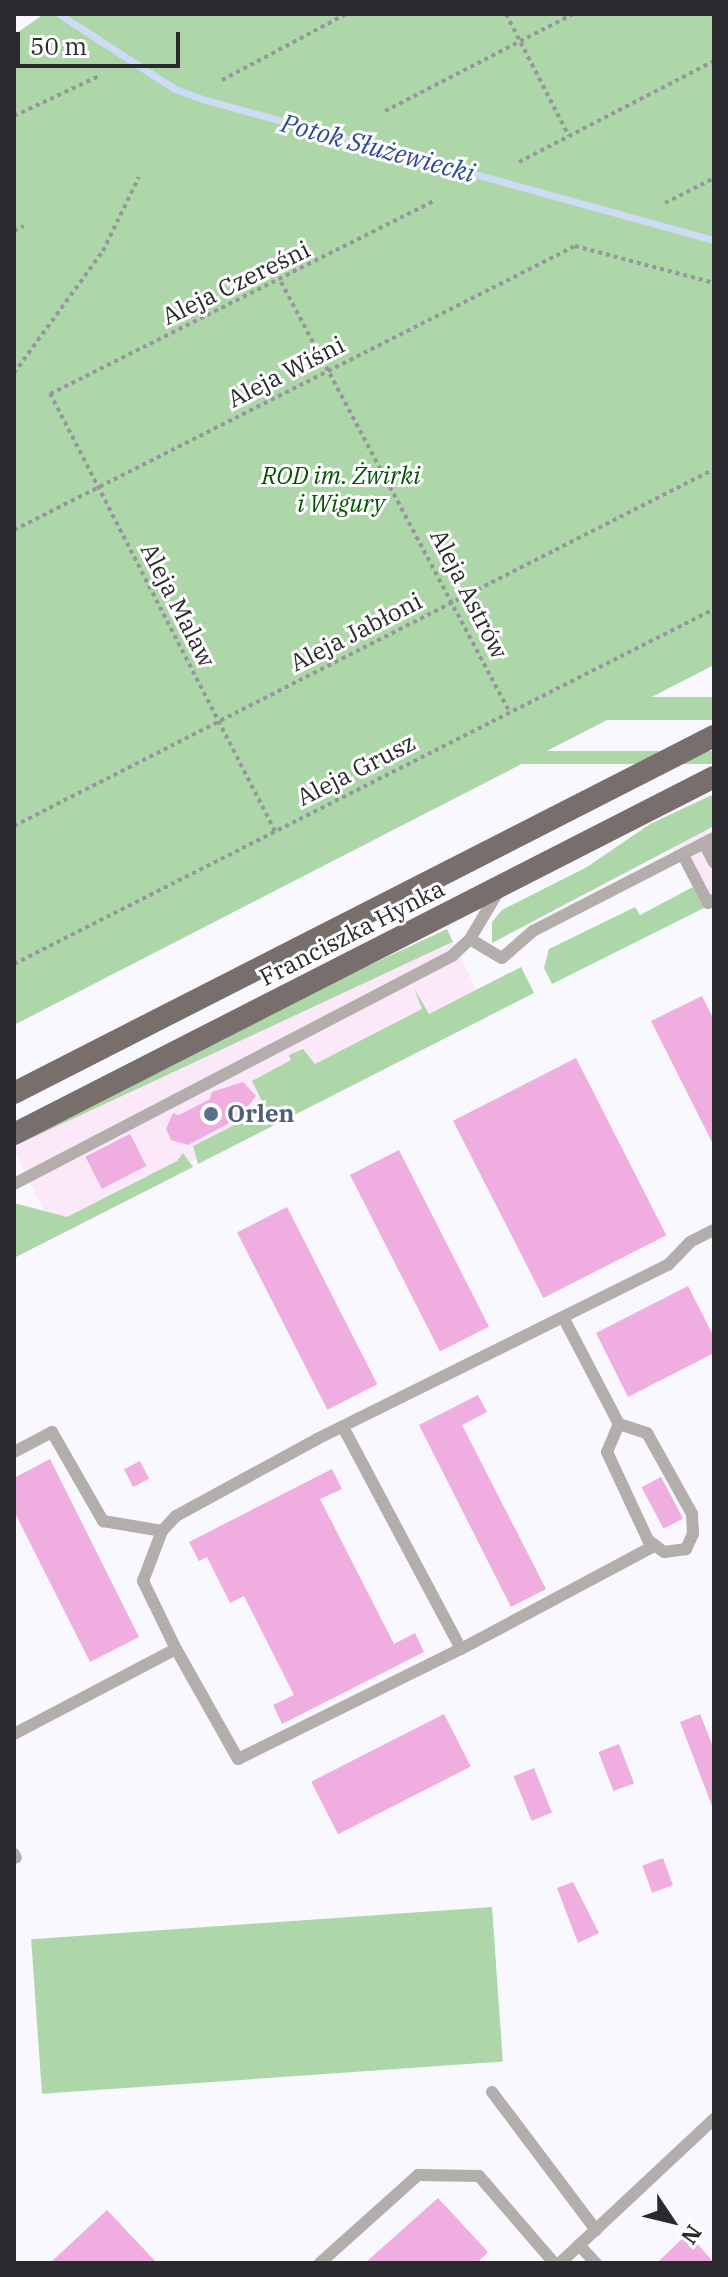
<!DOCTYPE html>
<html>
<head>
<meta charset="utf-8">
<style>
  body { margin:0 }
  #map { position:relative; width:728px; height:2277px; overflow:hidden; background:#f8f8fe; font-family:"IBM Plex Serif",serif }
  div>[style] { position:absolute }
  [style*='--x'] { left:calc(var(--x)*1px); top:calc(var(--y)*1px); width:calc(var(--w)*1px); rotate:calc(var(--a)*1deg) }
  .commercial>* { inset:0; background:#fbe8f8; transform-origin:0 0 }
  .green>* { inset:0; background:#add7a9; transform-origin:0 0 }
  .stream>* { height:7px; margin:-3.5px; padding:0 3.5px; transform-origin:3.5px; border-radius:3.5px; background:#cddbf6 }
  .building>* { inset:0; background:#efade0; transform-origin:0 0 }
  .path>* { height:4px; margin-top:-2px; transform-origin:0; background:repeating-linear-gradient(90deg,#96969b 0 4px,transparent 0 8px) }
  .service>* { height:12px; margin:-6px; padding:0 6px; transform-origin:6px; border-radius:6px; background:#b3adac }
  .primary>* { height:22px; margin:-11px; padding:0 11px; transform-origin:11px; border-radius:11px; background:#786f6d }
  .dots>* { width:22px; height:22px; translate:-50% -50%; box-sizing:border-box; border:4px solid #fff; border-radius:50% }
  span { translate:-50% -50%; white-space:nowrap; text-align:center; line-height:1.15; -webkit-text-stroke:6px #fff; paint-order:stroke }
  .street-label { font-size:24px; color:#2a2a2e }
  .park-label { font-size:24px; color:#035401; font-style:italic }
  .service-label { font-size:24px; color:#4e5e75; font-weight:700 }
  .left { translate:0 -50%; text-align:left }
  .water-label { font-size:26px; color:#2b4b97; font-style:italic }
  .frame { position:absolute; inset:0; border:16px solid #2a2a2e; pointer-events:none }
  .north { position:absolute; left:632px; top:2181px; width:80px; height:80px; -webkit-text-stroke:6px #fff; paint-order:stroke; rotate:125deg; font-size:22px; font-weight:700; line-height:32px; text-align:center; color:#2a2a2e }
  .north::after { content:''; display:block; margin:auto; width:28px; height:36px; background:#2a2a2e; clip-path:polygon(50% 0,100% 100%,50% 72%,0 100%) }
  .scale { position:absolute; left:16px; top:32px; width:164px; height:36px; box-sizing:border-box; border:4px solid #2a2a2e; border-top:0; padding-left:10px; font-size:24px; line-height:28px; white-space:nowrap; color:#2a2a2e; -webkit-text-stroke:6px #fff; paint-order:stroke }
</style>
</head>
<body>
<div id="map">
  <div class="commercial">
    <i style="clip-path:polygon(714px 826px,714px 903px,704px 908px,672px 848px)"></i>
    <i style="left:447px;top:929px;width:97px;height:486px;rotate:64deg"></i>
  </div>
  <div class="green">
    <i style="clip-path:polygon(44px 14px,714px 14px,714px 665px,14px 1025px,14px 35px)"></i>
    <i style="left:714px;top:697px;width:23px;height:786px;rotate:90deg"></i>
    <i style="left:714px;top:751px;width:13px;height:786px;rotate:90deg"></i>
    <i style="clip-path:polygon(714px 794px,714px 826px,492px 943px,492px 922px,502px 910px,587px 867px,650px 824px)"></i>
    <i style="clip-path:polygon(693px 887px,704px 908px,552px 984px,544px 968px,549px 949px,635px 907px,640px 915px)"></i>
    <i style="left:447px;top:929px;width:14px;height:486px;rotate:65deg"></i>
    <i style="clip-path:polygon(521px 967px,534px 993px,198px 1164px,193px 1146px,266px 1109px,252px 1081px,291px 1060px,289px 1055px,303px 1049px,315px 1064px,422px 1009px,414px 988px,429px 1014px)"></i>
    <i style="clip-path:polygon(183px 1153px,193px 1167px,14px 1258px,14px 1203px,67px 1217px,177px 1161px)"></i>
    <i style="left:492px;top:1907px;width:155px;height:462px;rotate:86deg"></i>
  </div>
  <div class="stream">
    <i style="--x:59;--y:14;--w:138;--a:32.9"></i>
    <i style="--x:175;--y:89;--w:29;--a:20"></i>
    <i style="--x:202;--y:99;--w:531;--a:15.4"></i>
  </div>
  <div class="building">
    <i style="clip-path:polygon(702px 996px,714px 1020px,714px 1146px,651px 1021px)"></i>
    <i style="left:576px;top:1058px;width:199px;height:138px;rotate:63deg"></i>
    <i style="clip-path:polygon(243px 1082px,256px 1096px,239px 1118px,188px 1145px,171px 1140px,166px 1129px,173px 1113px,179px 1115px,210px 1099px,212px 1092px)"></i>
    <i style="left:130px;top:1134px;width:36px;height:50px;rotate:63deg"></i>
    <i style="left:399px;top:1150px;width:198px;height:55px;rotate:63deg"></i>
    <i style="left:287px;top:1207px;width:199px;height:56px;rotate:63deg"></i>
    <i style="clip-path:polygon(688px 1286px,714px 1337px,714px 1353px,628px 1397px,596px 1333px)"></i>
    <i style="clip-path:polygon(478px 1395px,487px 1412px,462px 1425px,546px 1589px,511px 1607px,419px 1425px)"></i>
    <i style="clip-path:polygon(50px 1459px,139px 1637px,90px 1662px,14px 1511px,14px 1478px)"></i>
    <i style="left:140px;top:1461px;width:20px;height:18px;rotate:63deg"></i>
    <i style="clip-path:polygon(332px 1469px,342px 1489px,320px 1499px,394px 1644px,415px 1633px,424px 1652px,282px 1724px,273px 1705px,294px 1695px,244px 1596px,230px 1603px,207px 1557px,199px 1561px,189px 1542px)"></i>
    <i style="left:661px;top:1477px;width:47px;height:22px;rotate:62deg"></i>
    <i style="left:444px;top:1714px;width:59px;height:149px;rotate:63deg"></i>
    <i style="clip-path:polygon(700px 1714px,714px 1749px,712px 1806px,680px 1722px)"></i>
    <i style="left:619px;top:1744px;width:42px;height:22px;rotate:69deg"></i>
    <i style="left:534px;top:1768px;width:48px;height:22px;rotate:68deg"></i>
    <i style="left:663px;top:1858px;width:29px;height:22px;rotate:70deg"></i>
    <i style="clip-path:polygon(573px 1882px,599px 1933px,578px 1943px,557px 1888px)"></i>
    <i style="clip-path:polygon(438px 2198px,488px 2252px,477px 2263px,365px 2263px)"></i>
    <i style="clip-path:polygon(107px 2210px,157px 2263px,50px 2263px)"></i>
    <i style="clip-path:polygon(688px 2233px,714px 2263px,657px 2263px)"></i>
  </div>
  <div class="path">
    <i style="--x:506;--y:14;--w:137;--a:62.7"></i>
    <i style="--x:222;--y:80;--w:140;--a:-28"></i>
    <i style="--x:385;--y:111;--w:212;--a:-27.3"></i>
    <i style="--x:14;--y:116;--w:96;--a:-25.2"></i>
    <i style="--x:519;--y:162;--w:220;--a:-27.4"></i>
    <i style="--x:665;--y:203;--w:55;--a:-27"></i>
    <i style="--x:14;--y:231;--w:11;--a:-27"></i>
    <i style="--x:281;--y:282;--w:487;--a:62"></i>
    <i style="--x:14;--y:373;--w:151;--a:-53.9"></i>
    <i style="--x:103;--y:251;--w:82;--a:-64.1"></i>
    <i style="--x:14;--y:530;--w:629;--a:-26.85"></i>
    <i style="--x:575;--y:246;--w:144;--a:14.9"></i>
    <i style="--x:14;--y:826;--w:786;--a:-27.02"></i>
    <i style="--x:275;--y:831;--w:492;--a:-117.2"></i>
    <i style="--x:50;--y:394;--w:431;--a:-26.7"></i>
    <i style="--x:14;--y:964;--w:785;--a:-26.89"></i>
  </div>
  <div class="service">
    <i style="--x:704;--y:843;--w:22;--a:63"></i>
    <i style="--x:683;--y:855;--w:54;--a:62.5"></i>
    <i style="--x:708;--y:903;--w:7;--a:-27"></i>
    <i style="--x:470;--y:939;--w:37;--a:31"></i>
    <i style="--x:502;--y:958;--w:41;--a:-41.1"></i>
    <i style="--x:533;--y:931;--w:203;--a:-27.2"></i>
    <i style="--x:14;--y:1184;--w:495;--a:-27.5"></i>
    <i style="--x:453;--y:955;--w:23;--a:-43"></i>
    <i style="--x:470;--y:939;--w:55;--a:-59.2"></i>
    <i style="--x:563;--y:1317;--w:121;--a:62.4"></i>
    <i style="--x:619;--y:1424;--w:29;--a:18"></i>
    <i style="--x:647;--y:1433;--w:93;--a:60.9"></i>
    <i style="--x:692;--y:1514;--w:20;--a:87"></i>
    <i style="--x:693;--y:1534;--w:17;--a:115"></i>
    <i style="--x:686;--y:1549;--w:22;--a:172"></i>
    <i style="--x:664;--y:1552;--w:20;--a:-143"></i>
    <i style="--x:648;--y:1540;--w:97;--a:-115"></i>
    <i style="--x:607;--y:1452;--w:30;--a:-67"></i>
    <i style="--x:14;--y:1452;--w:43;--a:-27.8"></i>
    <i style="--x:52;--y:1432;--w:103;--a:60.2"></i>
    <i style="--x:103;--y:1521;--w:60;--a:9.6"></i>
    <i style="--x:176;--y:1649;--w:126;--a:60.6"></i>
    <i style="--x:238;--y:1759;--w:249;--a:-26.3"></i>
    <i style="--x:461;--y:1649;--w:251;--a:-118"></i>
    <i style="--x:461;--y:1649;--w:219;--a:-28.1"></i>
    <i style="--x:14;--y:1734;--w:183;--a:-27.7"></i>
    <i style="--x:176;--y:1649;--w:76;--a:-115.9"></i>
    <i style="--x:143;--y:1581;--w:53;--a:-69.2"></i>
    <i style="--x:162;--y:1531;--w:21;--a:-47"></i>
    <i style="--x:176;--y:1516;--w:161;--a:-28.6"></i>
    <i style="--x:317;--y:1439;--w:392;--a:-26.4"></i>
    <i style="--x:668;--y:1265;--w:32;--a:-46"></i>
    <i style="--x:690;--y:1242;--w:27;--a:-27"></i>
    <i style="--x:14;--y:1854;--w:4;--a:63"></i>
    <i style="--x:492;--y:2092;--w:173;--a:53"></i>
    <i style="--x:579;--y:2245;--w:25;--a:47"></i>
    <i style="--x:320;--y:2263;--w:132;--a:-41.9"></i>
    <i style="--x:418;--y:2175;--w:61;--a:0.9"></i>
    <i style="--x:479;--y:2176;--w:115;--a:49.2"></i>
    <i style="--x:560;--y:2263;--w:211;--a:-43.1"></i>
  </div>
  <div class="primary">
    <i style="--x:14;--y:1093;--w:786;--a:-27.02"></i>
    <i style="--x:14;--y:1134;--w:786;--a:-27.02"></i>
  </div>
  <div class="dots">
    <i style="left:211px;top:1114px;background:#5c6f8a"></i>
  </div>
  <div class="street-label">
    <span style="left:236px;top:283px;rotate:-26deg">Aleja Czereśni</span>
    <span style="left:286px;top:372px;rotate:-27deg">Aleja Wiśni</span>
    <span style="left:469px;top:594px;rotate:63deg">Aleja Astrów</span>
    <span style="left:178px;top:605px;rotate:63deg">Aleja Malaw</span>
    <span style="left:356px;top:632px;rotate:-27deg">Aleja Jabłoni</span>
    <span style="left:356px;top:770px;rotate:-27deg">Aleja Grusz</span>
    <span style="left:352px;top:933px;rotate:-27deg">Franciszka Hynka</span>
  </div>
  <div class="park-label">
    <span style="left:341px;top:490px">ROD im. Żwirki<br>i Wigury</span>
  </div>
  <div class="service-label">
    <span class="left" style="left:227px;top:1114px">Orlen</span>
  </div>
  <div class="water-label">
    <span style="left:378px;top:148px;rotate:15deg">Potok Służewiecki</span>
  </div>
  <div class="frame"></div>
  <div class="north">N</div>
  <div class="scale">50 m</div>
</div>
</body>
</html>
